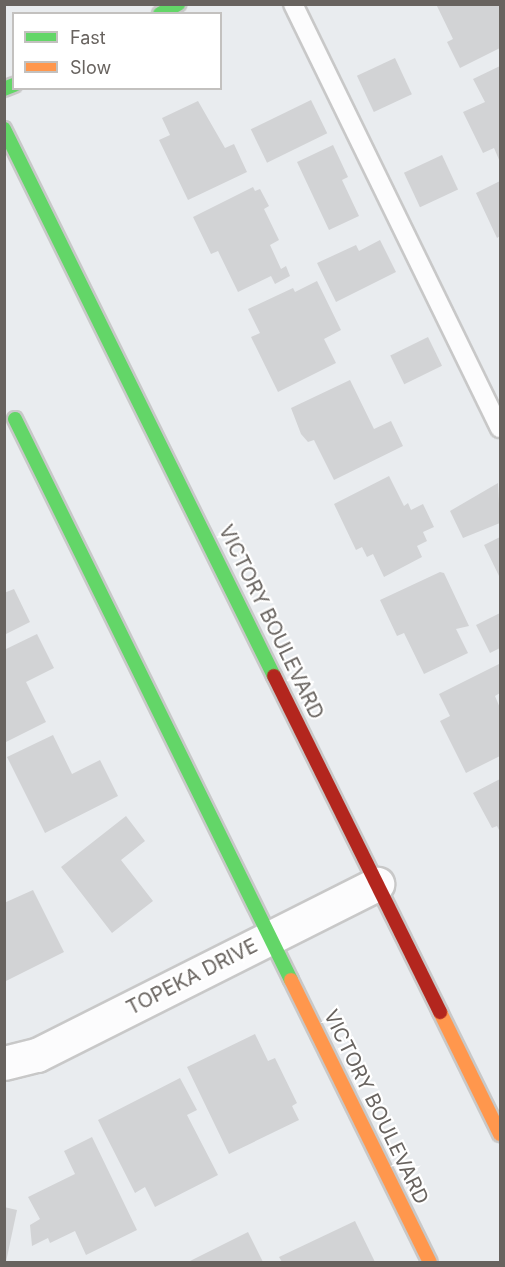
<!DOCTYPE html>
<html>
<head>
<meta charset="utf-8">
<style>
  body { margin:0 }
  #map { position:relative; width:505px; height:1267px; overflow:hidden; background:#e9ecef; font-family:Inter,sans-serif }
  div>[style] { position:absolute }
  [style*='--x'] { left:calc(var(--x)*1px); top:calc(var(--y)*1px); width:calc(var(--w)*1px); rotate:calc(var(--a)*1deg) }
  .building>* { inset:0; background:#d2d3d5; transform-origin:0 0 }
  .roads { filter:drop-shadow(2px 0 #c8c8c8) drop-shadow(-2px 0 #c8c8c8) drop-shadow(0 2px #c8c8c8) drop-shadow(0 -2px #c8c8c8) }
  .lane>* { height:18px; margin:-9px; padding:0 9px; transform-origin:9px; border-radius:9px; background:#fcfcfd }
  .street>* { height:33px; margin:-16.5px; padding:0 16.5px; transform-origin:16.5px; border-radius:16.5px; background:#fcfcfd }
  .fast>* { height:14px; margin:-7px; padding:0 7px; transform-origin:7px; border-radius:7px; background:#63d668 }
  .slow>* { height:14px; margin:-7px; padding:0 7px; transform-origin:7px; border-radius:7px; background:#ff974d }
  .jam>* { height:14px; margin:-7px; padding:0 7px; transform-origin:7px; border-radius:7px; background:#b3261e }
  span { translate:-50% -50%; white-space:nowrap; text-align:center; line-height:1.15; -webkit-text-stroke:4.5px #fff; paint-order:stroke }
  .street-label { font-size:20px; color:#68635f }
  .frame { position:absolute; inset:0; border:6px solid #68635f; pointer-events:none }
  .legend { position:absolute; left:12px; top:12px; width:210px; height:78px; box-sizing:border-box; background:#fff; border:2px solid #c3c1bf; margin:0; padding:8px 10px; list-style:none; font-size:18px; color:#68635f }
  .legend li { display:flex; align-items:center; gap:12px; height:30px }
  .legend b { width:30px; border:2px solid #c3c1bf }
</style>
</head>
<body>
<div id="map">
  <div class="building">
    <i style="clip-path:polygon(436px 4px,500px 4px,500px 48px,460px 68px,447px 42px,453px 39px)"></i>
    <i style="left:395px;top:58px;width:40px;height:42px;rotate:65deg"></i>
    <i style="clip-path:polygon(500px 66px,500px 162px,494px 148px,483px 153px,463px 112px,485px 102px,473px 79px)"></i>
    <i style="left:311px;top:100px;width:37px;height:67px;rotate:64deg"></i>
    <i style="clip-path:polygon(198px 101px,225px 148px,234px 144px,247px 172px,188px 200px,159px 140px,170px 135px,162px 118px)"></i>
    <i style="clip-path:polygon(333px 145px,348px 177px,342px 180px,359px 216px,329px 230px,297px 162px)"></i>
    <i style="left:442px;top:155px;width:38px;height:42px;rotate:65deg"></i>
    <i style="clip-path:polygon(500px 181px,500px 236px,497px 238px,476px 193px)"></i>
    <i style="clip-path:polygon(253px 187px,255px 191px,260px 189px,269px 206px,264px 209px,279px 240px,270px 245px,281px 269px,286px 266px,290px 276px,275px 284px,271px 276px,238px 292px,218px 251px,211px 254px,193px 217px)"></i>
    <i style="clip-path:polygon(380px 240px,396px 272px,336px 302px,317px 263px,356px 245px,359px 251px)"></i>
    <i style="clip-path:polygon(317px 281px,341px 330px,324px 339px,336px 363px,278px 392px,251px 337px,260px 333px,248px 309px,293px 288px,295px 292px)"></i>
    <i style="left:428px;top:337px;width:32px;height:42px;rotate:64deg"></i>
    <i style="clip-path:polygon(350px 380px,374px 429px,391px 421px,403px 446px,334px 480px,314px 440px,308px 442px,301px 434px,291px 408px)"></i>
    <i style="clip-path:polygon(389px 476px,404px 506px,408px 503px,411px 510px,423px 504px,434px 527px,423px 532px,427px 541px,417px 546px,422px 557px,384px 577px,373px 554px,367px 557px,362px 547px,356px 550px,334px 504px)"></i>
    <i style="clip-path:polygon(498px 483px,500px 523px,463px 538px,450px 511px)"></i>
    <i style="clip-path:polygon(500px 537px,500px 578px,484px 545px)"></i>
    <i style="clip-path:polygon(440px 572px,444px 573px,469px 626px,456px 629px,468px 653px,424px 674px,404px 633px,397px 636px,380px 600px)"></i>
    <i style="clip-path:polygon(14px 589px,30px 622px,4px 635px,4px 593px)"></i>
    <i style="clip-path:polygon(500px 613px,500px 648px,490px 653px,476px 625px)"></i>
    <i style="clip-path:polygon(37px 634px,54px 668px,26px 682px,46px 722px,4px 743px,4px 650px)"></i>
    <i style="clip-path:polygon(499px 664px,500px 693px,495px 696px,500px 708px,500px 756px,466px 773px,440px 721px,450px 716px,439px 694px)"></i>
    <i style="clip-path:polygon(53px 735px,72px 774px,100px 760px,118px 796px,45px 833px,7px 757px)"></i>
    <i style="clip-path:polygon(500px 779px,500px 832px,497px 826px,492px 828px,473px 793px)"></i>
    <i style="clip-path:polygon(126px 816px,145px 841px,121px 860px,153px 901px,112px 933px,61px 867px)"></i>
    <i style="clip-path:polygon(33px 890px,64px 952px,4px 982px,4px 903px)"></i>
    <i style="clip-path:polygon(255px 1034px,268px 1061px,275px 1058px,297px 1103px,292px 1106px,299px 1120px,229px 1154px,187px 1067px)"></i>
    <i style="clip-path:polygon(180px 1078px,197px 1110px,187px 1115px,218px 1175px,155px 1207px,145px 1187px,135px 1193px,98px 1120px)"></i>
    <i style="clip-path:polygon(92px 1137px,137px 1230px,86px 1255px,75px 1231px,50px 1243px,48px 1238px,32px 1246px,30px 1225px,40px 1219px,28px 1197px,75px 1174px,64px 1151px)"></i>
    <i style="clip-path:polygon(4px 1207px,17px 1210px,6px 1262px,4px 1262px)"></i>
    <i style="clip-path:polygon(355px 1221px,375px 1262px,282px 1262px,279px 1257px)"></i>
    <i style="clip-path:polygon(248px 1232px,263px 1262px,188px 1262px)"></i>
  </div>
  <div class="roads">
    <div class="lane">
      <i style="--x:293;--y:4;--w:472;--a:64"></i>
    </div>
    <div class="street">
      <i style="--x:4;--y:1063;--w:34;--a:-14"></i>
      <i style="--x:37;--y:1055;--w:381;--a:-26.7"></i>
    </div>
    <div class="fast">
      <i style="--x:160;--y:14;--w:21;--a:-29"></i>
      <i style="--x:4;--y:89;--w:11;--a:-22"></i>
      <i style="--x:4;--y:129;--w:610;--a:63.73"></i>
      <i style="--x:15;--y:419;--w:625;--a:63.8"></i>
    </div>
    <div class="slow">
      <i style="--x:291;--y:980;--w:314;--a:63.8"></i>
      <i style="--x:440;--y:1012;--w:136;--a:63.8"></i>
    </div>
    <div class="jam">
      <i style="--x:274;--y:676;--w:375;--a:63.7"></i>
    </div>
  </div>
  <div class="street-label">
    <span style="left:271px;top:622px;rotate:64deg">VICTORY BOULEVARD</span>
    <span style="left:192px;top:977px;rotate:-27deg">TOPEKA DRIVE</span>
    <span style="left:376px;top:1107px;rotate:64deg">VICTORY BOULEVARD</span>
  </div>
  <div class="frame"></div>
  <ul class="legend">
  <li><b style="height:8px;background:#63d668"></b>Fast</li>
  <li><b style="height:8px;background:#ff974d"></b>Slow</li>
  </ul>
</div>
</body>
</html>
